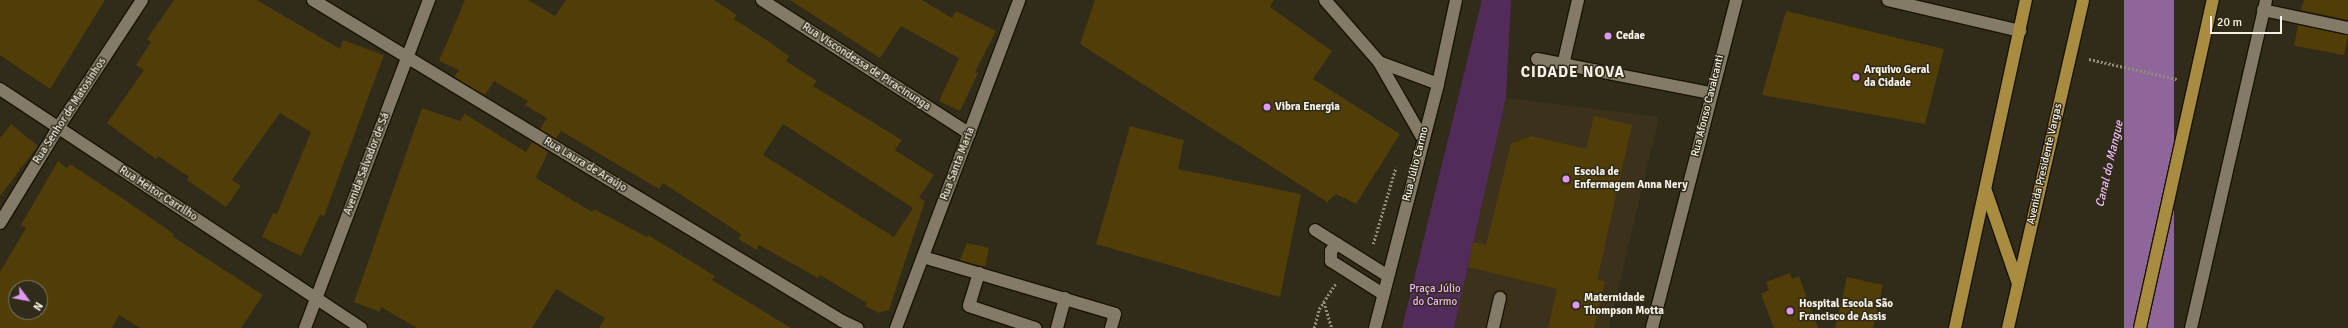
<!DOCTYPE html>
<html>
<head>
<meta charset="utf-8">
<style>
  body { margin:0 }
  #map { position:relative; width:2348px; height:328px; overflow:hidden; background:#312b1a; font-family:Signika,sans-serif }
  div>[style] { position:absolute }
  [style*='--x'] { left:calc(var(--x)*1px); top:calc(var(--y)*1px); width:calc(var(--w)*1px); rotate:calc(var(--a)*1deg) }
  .built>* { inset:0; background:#3c321b }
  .green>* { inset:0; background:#512c5a }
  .water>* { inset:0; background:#8e6699; transform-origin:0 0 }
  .building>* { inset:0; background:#503d07; transform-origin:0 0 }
  .path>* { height:2.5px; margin-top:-1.25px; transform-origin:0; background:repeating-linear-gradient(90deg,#938d7f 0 2px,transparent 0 4px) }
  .roads { filter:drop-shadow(1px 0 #191304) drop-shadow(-1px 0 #191304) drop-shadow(0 1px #191304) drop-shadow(0 -1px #191304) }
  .service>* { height:12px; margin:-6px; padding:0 6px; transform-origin:6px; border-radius:6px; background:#837b68 }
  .minor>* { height:12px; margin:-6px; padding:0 6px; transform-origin:6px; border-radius:6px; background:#837b68 }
  .tertiary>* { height:12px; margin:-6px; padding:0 6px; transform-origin:6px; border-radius:6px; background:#837b68 }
  .secondary>* { height:12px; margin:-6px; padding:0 6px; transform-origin:6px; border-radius:6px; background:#837b68 }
  .primary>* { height:12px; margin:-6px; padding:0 6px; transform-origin:6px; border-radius:6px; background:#a88c40 }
  .dots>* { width:11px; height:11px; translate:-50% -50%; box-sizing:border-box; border:2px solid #312b1a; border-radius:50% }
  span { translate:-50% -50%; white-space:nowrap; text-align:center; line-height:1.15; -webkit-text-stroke:3px #312b1a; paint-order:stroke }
  .poi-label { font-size:11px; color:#f6f1e6; font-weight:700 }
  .left { translate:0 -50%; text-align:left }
  .street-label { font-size:11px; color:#f6f1e6 }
  .park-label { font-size:11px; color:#efb4ff }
  .water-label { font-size:12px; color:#efbffb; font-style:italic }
  .district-label { font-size:15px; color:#f6f1e6; font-weight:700; letter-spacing:1px }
  .north { position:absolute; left:8px; top:280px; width:40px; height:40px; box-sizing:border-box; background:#312b1a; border:1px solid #807a6c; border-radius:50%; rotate:122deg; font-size:11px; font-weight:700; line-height:16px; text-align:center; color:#f6f1e6 }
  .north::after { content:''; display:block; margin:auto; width:14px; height:18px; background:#df98f2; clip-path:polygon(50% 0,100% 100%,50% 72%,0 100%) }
  .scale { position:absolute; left:2210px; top:16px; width:72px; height:18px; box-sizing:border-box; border:2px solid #f6f1e6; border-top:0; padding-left:5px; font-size:12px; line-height:14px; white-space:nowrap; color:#f6f1e6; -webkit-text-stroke:3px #312b1a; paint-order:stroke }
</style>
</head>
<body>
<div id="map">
  <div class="built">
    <i style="clip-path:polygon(1506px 98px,1659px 117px,1609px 328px,1454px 328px)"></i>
  </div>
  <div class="green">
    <i style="clip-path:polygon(1482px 0,1511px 0,1506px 98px,1454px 328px,1402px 328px)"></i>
  </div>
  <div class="water">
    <i style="left:2124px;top:0;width:50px;height:336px"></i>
  </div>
  <div class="building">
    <i style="clip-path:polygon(0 0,105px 0,50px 89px,0 55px)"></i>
    <i style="clip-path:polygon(174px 0,257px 0,340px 49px,343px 40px,384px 55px,324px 216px,320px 215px,301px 256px,262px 237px,273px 213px,277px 214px,311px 132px,280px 113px,232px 180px,241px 186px,226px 207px,187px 180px,189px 177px,158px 156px,156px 159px,107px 123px,144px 70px,136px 65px,151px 42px,147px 39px)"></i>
    <i style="clip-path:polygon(evenodd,465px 0,528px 0,555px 16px,566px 0,714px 0,737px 15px,734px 19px,768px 41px,789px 56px,786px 61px,817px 81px,813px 86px,902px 140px,895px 150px,934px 175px,919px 198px,925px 201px,889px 310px,879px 313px,865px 306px,867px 303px,820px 275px,818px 278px,759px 245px,757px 250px,738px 239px,741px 234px,663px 183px,659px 189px,561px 131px,556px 139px,540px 129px,547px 118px,525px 105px,528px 101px,494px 81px,485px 95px,454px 77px,459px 70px,439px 61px,465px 0,783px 124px,913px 208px,894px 237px,763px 155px,783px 124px)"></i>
    <i style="clip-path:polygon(790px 0,922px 0,952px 18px,956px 11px,996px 31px,975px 72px,978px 73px,960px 111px,939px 101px,959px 58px,901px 26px,880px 58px)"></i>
    <i style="clip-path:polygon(1095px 0,1274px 0,1270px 7px,1332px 51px,1313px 79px,1400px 134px,1356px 204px,1336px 194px,1327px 202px,1080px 44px)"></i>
    <i style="clip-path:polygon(2304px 0,2348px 0,2348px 20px,2301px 10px)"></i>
    <i style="clip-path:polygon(1786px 11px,1944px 49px,1925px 124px,1762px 95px)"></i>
    <i style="left:2298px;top:25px;width:51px;height:21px;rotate:11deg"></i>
    <i style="clip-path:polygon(422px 108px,460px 121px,465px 114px,526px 152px,532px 142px,548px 152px,536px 178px,592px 212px,594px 209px,647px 237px,648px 235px,715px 276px,712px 280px,791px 328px,599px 328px,605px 318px,556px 289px,532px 328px,417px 328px,381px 307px,380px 312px,354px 302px)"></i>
    <i style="clip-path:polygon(1594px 116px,1632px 125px,1597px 280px,1605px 281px,1594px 328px,1548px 328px,1557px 289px,1468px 267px,1473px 242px,1486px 245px,1511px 144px,1531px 136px,1586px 149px)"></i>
    <i style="clip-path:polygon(11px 124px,38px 146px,0 196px,0 138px)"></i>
    <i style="clip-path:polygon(1130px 126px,1184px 140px,1178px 169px,1301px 194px,1280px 297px,1096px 244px)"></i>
    <i style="clip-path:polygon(evenodd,58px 161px,67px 168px,70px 164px,125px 200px,174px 234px,172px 236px,263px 295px,241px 328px,140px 328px,119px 315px,112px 328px,0 328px,0 272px,26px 228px,21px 225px,58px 161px,16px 288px,40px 288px,40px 312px,16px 312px,16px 288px)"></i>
    <i style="clip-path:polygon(967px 243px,989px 248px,985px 267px,960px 260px)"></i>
    <i style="clip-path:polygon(1790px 273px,1792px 279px,1799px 276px,1818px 328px,1774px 328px,1761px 294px,1769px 290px,1766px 282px)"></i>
    <i style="clip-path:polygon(1847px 277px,1883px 285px,1873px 328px,1835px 328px)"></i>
  </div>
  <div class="path">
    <i style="--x:2089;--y:59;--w:90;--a:12.8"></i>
    <i style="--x:1373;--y:244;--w:80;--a:-73.4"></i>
    <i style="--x:1324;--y:302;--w:27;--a:73"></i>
    <i style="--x:1314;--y:328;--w:20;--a:-75"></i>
    <i style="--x:1319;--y:309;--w:30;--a:-57"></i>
  </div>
  <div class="roads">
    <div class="service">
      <i style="--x:2263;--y:10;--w:87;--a:12"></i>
      <i style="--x:1537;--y:59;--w:177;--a:11.1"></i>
      <i style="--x:1563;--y:65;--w:67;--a:-77"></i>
      <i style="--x:1315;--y:230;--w:86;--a:32.2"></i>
      <i style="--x:1337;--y:244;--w:9;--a:131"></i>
      <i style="--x:1331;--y:251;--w:10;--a:90"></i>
      <i style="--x:1331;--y:261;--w:62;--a:32.4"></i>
      <i style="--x:923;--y:257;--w:200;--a:16.5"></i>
      <i style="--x:1115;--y:314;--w:15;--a:106"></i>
      <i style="--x:979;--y:273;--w:34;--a:107"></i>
      <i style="--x:969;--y:306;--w:70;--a:18.4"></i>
      <i style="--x:1057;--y:328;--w:31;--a:-75"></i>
      <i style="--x:1493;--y:328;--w:31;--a:-77"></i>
    </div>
    <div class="minor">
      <i style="--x:313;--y:0;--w:619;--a:31.25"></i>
      <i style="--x:842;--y:321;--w:17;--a:25"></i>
      <i style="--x:762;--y:0;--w:247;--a:32.8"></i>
      <i style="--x:1325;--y:0;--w:82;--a:48.9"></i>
      <i style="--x:1379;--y:62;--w:63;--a:20.4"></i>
      <i style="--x:1888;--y:0;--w:136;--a:13.2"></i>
      <i style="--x:1379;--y:62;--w:86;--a:60.2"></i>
      <i style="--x:0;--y:89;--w:433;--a:33.5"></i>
      <i style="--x:0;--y:223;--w:111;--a:-58.6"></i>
      <i style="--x:58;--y:128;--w:153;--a:-56.7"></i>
      <i style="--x:896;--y:328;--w:350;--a:-69.4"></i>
      <i style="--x:1375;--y:328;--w:252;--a:-75.5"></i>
      <i style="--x:1438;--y:84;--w:86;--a:-77.9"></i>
    </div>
    <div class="tertiary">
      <i style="--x:1652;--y:328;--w:339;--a:-75.6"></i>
    </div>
    <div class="secondary">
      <i style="--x:305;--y:328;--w:351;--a:-69.3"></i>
      <i style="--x:2191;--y:328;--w:336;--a:-77.1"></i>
    </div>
    <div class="primary">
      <i style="--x:1986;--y:191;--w:98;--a:71"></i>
      <i style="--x:1955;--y:328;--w:336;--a:-77.8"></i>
      <i style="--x:2008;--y:328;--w:336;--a:-77.1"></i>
      <i style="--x:2140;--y:328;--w:336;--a:-77.5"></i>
    </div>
  </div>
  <div class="dots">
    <i style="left:1608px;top:36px;background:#df98f2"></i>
    <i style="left:1856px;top:77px;background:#df98f2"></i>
    <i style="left:1267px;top:107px;background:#df98f2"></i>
    <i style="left:1566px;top:179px;background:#df98f2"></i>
    <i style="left:1576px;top:305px;background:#df98f2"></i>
    <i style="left:1790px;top:311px;background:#df98f2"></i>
  </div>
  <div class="poi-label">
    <span class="left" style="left:1616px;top:36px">Cedae</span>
    <span class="left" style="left:1864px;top:77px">Arquivo Geral<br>da Cidade</span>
    <span class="left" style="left:1275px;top:107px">Vibra Energia</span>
    <span class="left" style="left:1574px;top:179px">Escola de<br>Enfermagem Anna Nery</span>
    <span class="left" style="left:1584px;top:305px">Maternidade<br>Thompson Motta</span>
    <span class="left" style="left:1799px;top:311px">Hospital Escola São<br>Francisco de Assis</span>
  </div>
  <div class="street-label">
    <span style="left:866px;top:67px;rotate:33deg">Rua Viscondessa de Piracinunga</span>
    <span style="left:1708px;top:106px;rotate:-76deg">Rua Afonso Cavalcanti</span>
    <span style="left:70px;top:111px;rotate:-57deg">Rua Senhor de Matosinhos</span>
    <span style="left:367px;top:164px;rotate:-69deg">Avenida Salvador de Sá</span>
    <span style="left:958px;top:164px;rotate:-69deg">Rua Santa Maria</span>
    <span style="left:1416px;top:164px;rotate:-76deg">Rua Júlio Carmo</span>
    <span style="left:2045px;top:164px;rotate:-77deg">Avenida Presidente Vargas</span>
    <span style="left:585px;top:165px;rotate:31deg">Rua Laura de Araújo</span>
    <span style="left:158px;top:194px;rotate:33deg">Rua Heitor Carrilho</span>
  </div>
  <div class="park-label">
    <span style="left:1435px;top:296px">Praça Júlio<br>do Carmo</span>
  </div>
  <div class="water-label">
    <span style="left:2110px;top:164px;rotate:-77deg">Canal do Mangue</span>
  </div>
  <div class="district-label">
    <span style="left:1573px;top:73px">CIDADE NOVA</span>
  </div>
  <div class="north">N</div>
  <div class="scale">20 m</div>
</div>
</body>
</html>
